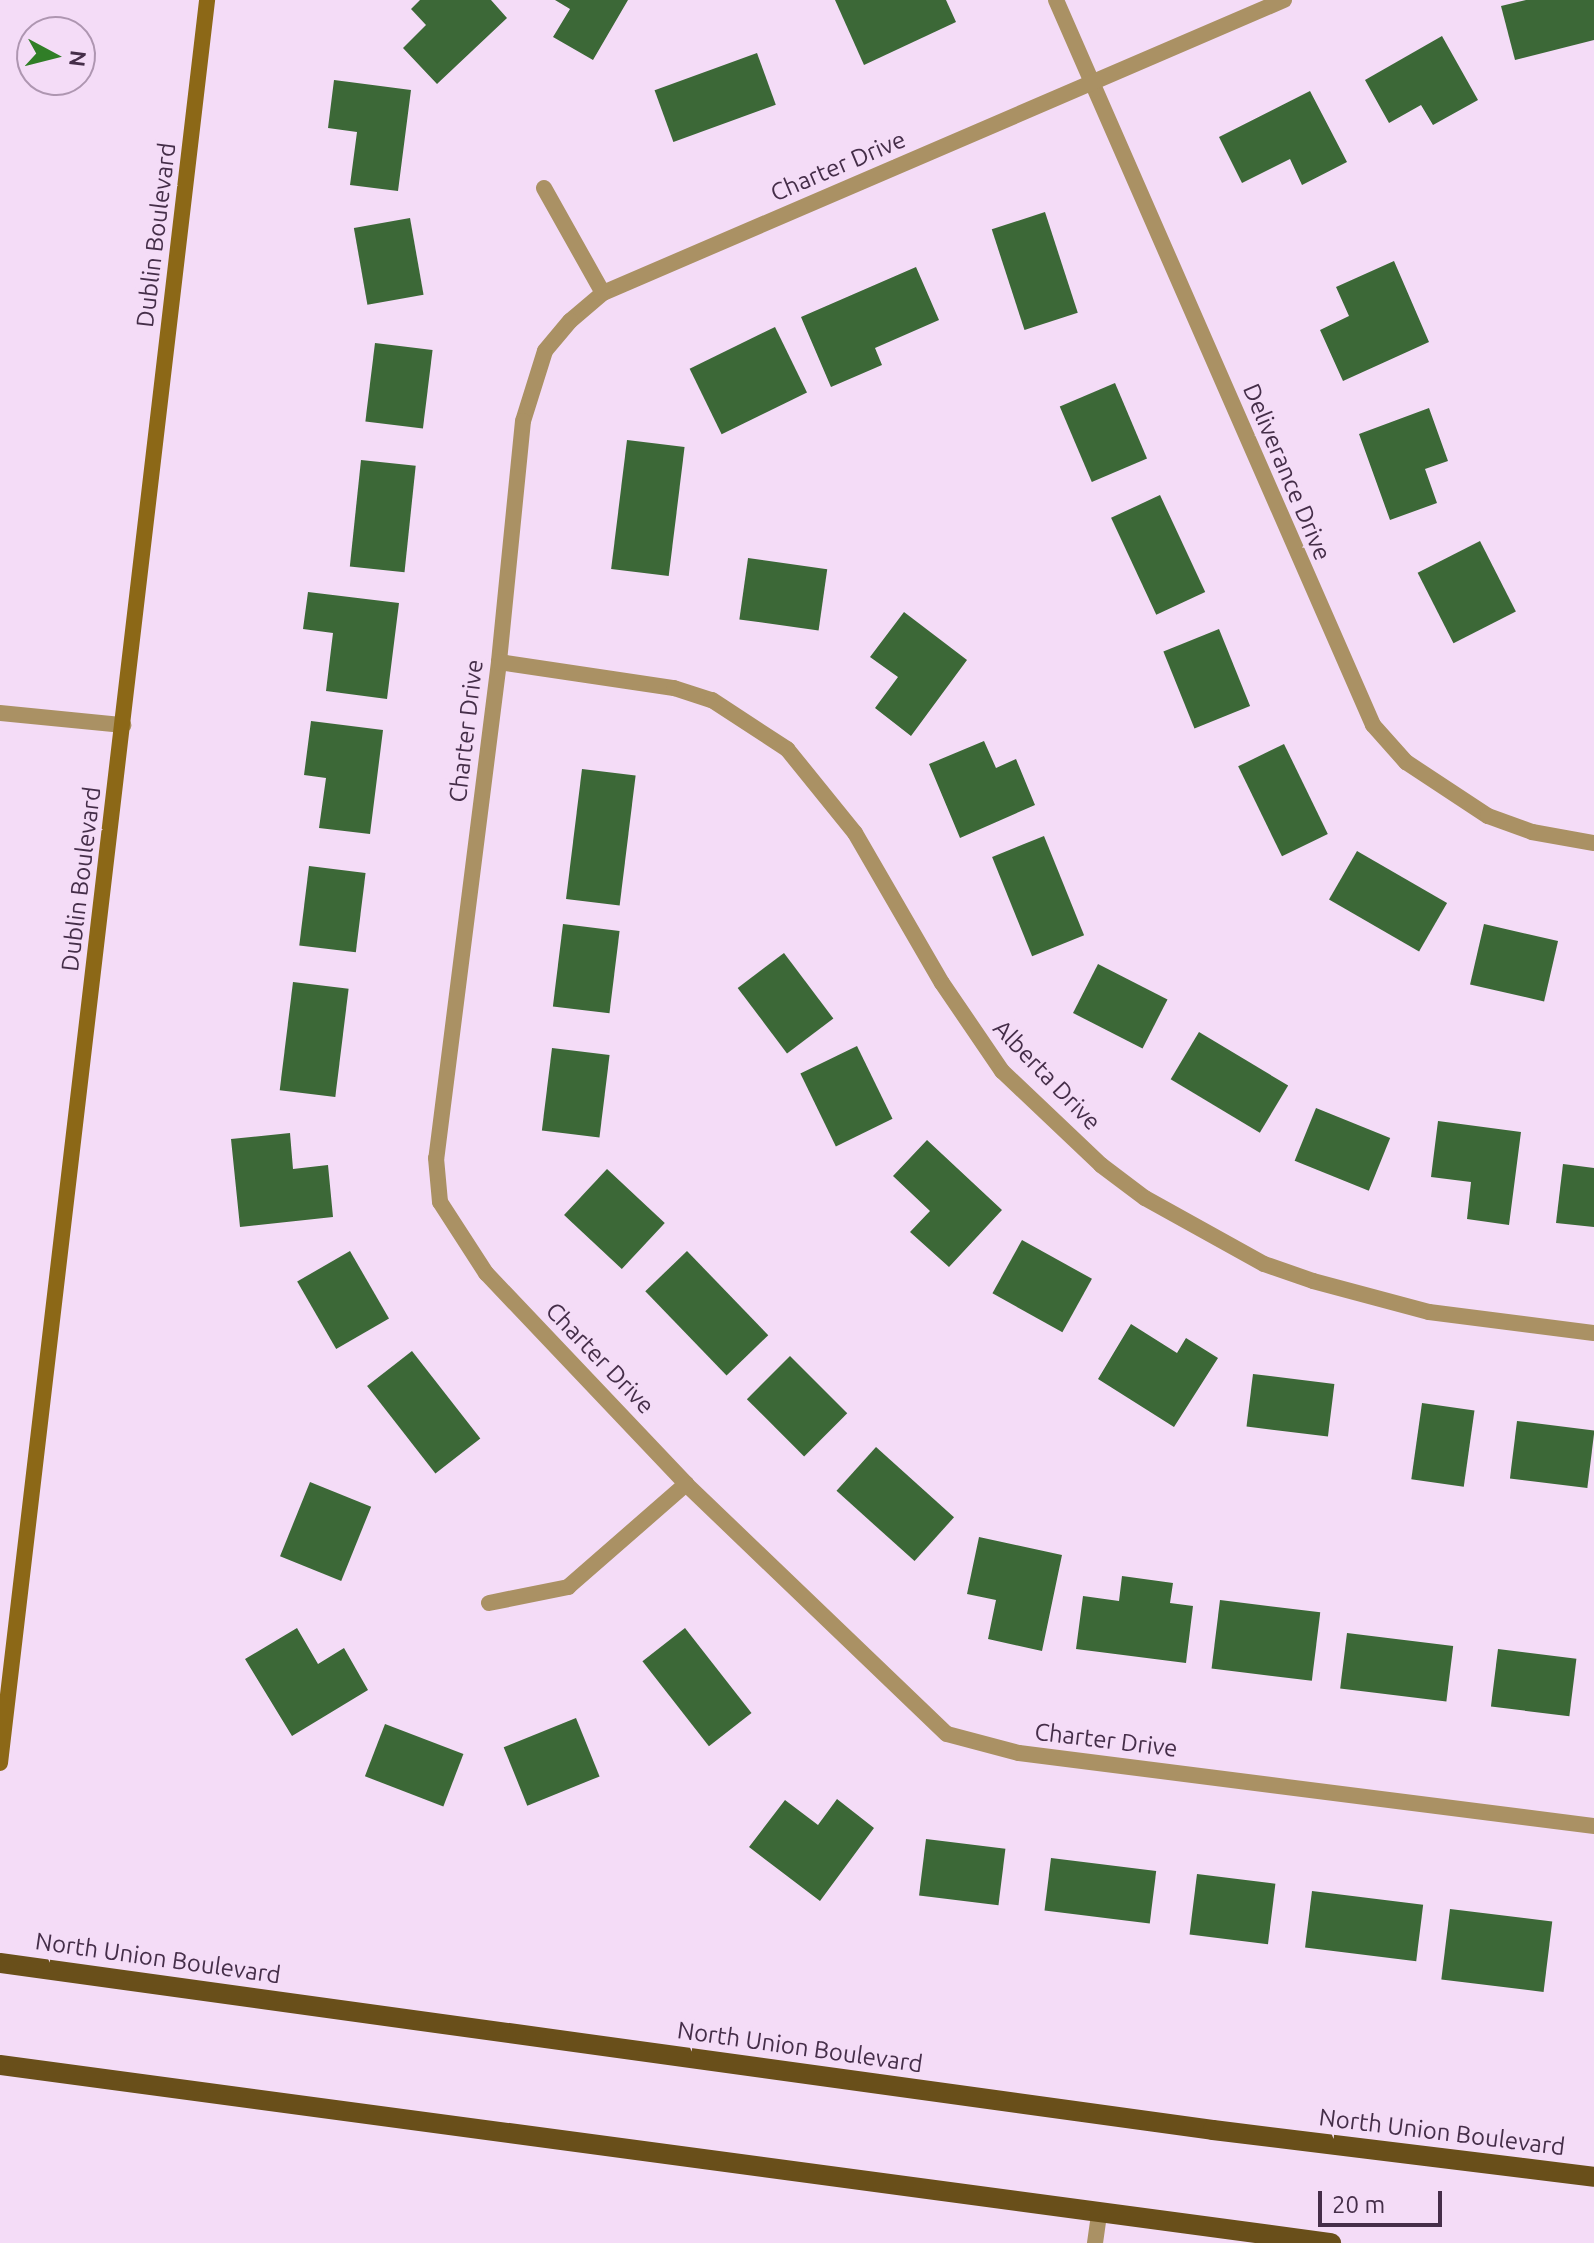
<!DOCTYPE html>
<html>
<head>
<meta charset="utf-8">
<style>
  body { margin:0 }
  #map { position:relative; width:1594px; height:2243px; overflow:hidden; background:#f4dcf7; font-family:Ubuntu,sans-serif }
  div>[style] { position:absolute }
  [style*='--x'] { left:calc(var(--x)*1px); top:calc(var(--y)*1px); width:calc(var(--w)*1px); rotate:calc(var(--a)*1deg) }
  .building>* { inset:0; background:#3c6837; transform-origin:0 0 }
  .lane>* { height:16px; margin:-8px; padding:0 8px; transform-origin:8px; border-radius:8px; background:#aa9164 }
  .street>* { height:16px; margin:-8px; padding:0 8px; transform-origin:8px; border-radius:8px; background:#aa9164 }
  .secondary>* { height:16px; margin:-8px; padding:0 8px; transform-origin:8px; border-radius:8px; background:#8c6817 }
  .primary>* { height:20px; margin:-10px; padding:0 10px; transform-origin:10px; border-radius:10px; background:#694f1a }
  span { translate:-50% -50%; white-space:nowrap; text-align:center; line-height:1.15; -webkit-text-stroke:8px #f4dcf7; paint-order:stroke }
  .street-label { font-size:24px; color:#452e49 }
  .north { position:absolute; left:16px; top:16px; width:80px; height:80px; box-sizing:border-box; background:#f4dcf7; border:2px solid #ae96b1; border-radius:50%; rotate:97deg; font-size:22px; font-weight:700; line-height:32px; text-align:center; color:#452e49 }
  .north::after { content:''; display:block; margin:auto; width:28px; height:36px; background:#307e27; clip-path:polygon(50% 0,100% 100%,50% 72%,0 100%) }
  .scale { position:absolute; left:1318px; top:2191px; width:124px; height:36px; box-sizing:border-box; border:4px solid #452e49; border-top:0; padding-left:10px; font-size:24px; line-height:28px; white-space:nowrap; color:#452e49; -webkit-text-stroke:6px #f4dcf7; paint-order:stroke }
</style>
</head>
<body>
<div id="map">
  <div class="building">
    <i style="clip-path:polygon(420px 0,491px 0,507px 18px,437px 84px,403px 48px,426px 25px,411px 9px)"></i>
    <i style="clip-path:polygon(555px 0,628px 0,593px 60px,553px 37px,570px 9px)"></i>
    <i style="clip-path:polygon(835px 0,946px 0,956px 22px,864px 65px)"></i>
    <i style="clip-path:polygon(1526px 0,1594px 0,1594px 40px,1515px 60px,1501px 6px)"></i>
    <i style="clip-path:polygon(1442px 36px,1478px 100px,1433px 125px,1421px 105px,1389px 123px,1365px 80px)"></i>
    <i style="left:757px;top:53px;width:55px;height:109px;rotate:70deg"></i>
    <i style="clip-path:polygon(334px 80px,411px 90px,398px 191px,350px 185px,357px 132px,328px 128px)"></i>
    <i style="clip-path:polygon(1310px 91px,1347px 162px,1302px 185px,1290px 159px,1242px 183px,1219px 137px)"></i>
    <i style="left:1045px;top:212px;width:106px;height:56px;rotate:72deg"></i>
    <i style="left:410px;top:218px;width:78px;height:57px;rotate:80deg"></i>
    <i style="clip-path:polygon(1394px 261px,1429px 342px,1343px 381px,1320px 330px,1349px 316px,1336px 287px)"></i>
    <i style="clip-path:polygon(916px 267px,939px 320px,875px 348px,882px 365px,831px 387px,801px 317px)"></i>
    <i style="left:775px;top:327px;width:73px;height:95px;rotate:64deg"></i>
    <i style="left:375px;top:343px;width:58px;height:79px;rotate:7deg"></i>
    <i style="left:1115px;top:383px;width:82px;height:60px;rotate:67deg"></i>
    <i style="clip-path:polygon(1429px 408px,1448px 461px,1425px 469px,1437px 503px,1390px 520px,1359px 434px)"></i>
    <i style="left:627px;top:440px;width:58px;height:130px;rotate:7deg"></i>
    <i style="left:361px;top:460px;width:55px;height:107px;rotate:6deg"></i>
    <i style="left:1160px;top:495px;width:107px;height:54px;rotate:65deg"></i>
    <i style="left:1480px;top:541px;width:79px;height:70px;rotate:63deg"></i>
    <i style="left:748px;top:558px;width:80px;height:62px;rotate:8deg"></i>
    <i style="clip-path:polygon(308px 592px,399px 603px,387px 699px,326px 691px,333px 633px,303px 629px)"></i>
    <i style="clip-path:polygon(904px 612px,967px 660px,911px 736px,875px 708px,898px 677px,870px 657px)"></i>
    <i style="left:1219px;top:629px;width:83px;height:60px;rotate:68deg"></i>
    <i style="clip-path:polygon(311px 721px,383px 730px,370px 834px,319px 828px,326px 778px,304px 775px)"></i>
    <i style="clip-path:polygon(984px 741px,996px 768px,1016px 759px,1035px 805px,960px 838px,929px 764px)"></i>
    <i style="left:1284px;top:744px;width:100px;height:51px;rotate:64deg"></i>
    <i style="left:582px;top:769px;width:54px;height:131px;rotate:7deg"></i>
    <i style="left:1044px;top:836px;width:107px;height:56px;rotate:68deg"></i>
    <i style="left:1357px;top:851px;width:104px;height:56px;rotate:30deg"></i>
    <i style="left:309px;top:866px;width:57px;height:80px;rotate:7deg"></i>
    <i style="left:563px;top:924px;width:57px;height:83px;rotate:7deg"></i>
    <i style="left:1484px;top:924px;width:76px;height:62px;rotate:13deg"></i>
    <i style="left:784px;top:953px;width:82px;height:58px;rotate:53deg"></i>
    <i style="left:1098px;top:964px;width:78px;height:55px;rotate:27deg"></i>
    <i style="left:293px;top:982px;width:56px;height:109px;rotate:7deg"></i>
    <i style="left:1199px;top:1032px;width:104px;height:55px;rotate:31deg"></i>
    <i style="left:857px;top:1046px;width:81px;height:63px;rotate:64deg"></i>
    <i style="left:552px;top:1048px;width:58px;height:83px;rotate:7deg"></i>
    <i style="left:1316px;top:1108px;width:80px;height:57px;rotate:22deg"></i>
    <i style="clip-path:polygon(1438px 1121px,1521px 1132px,1509px 1225px,1467px 1219px,1471px 1182px,1431px 1177px)"></i>
    <i style="clip-path:polygon(290px 1133px,293px 1169px,328px 1165px,333px 1217px,240px 1227px,231px 1139px)"></i>
    <i style="clip-path:polygon(927px 1140px,1002px 1210px,949px 1267px,910px 1232px,930px 1211px,893px 1176px)"></i>
    <i style="clip-path:polygon(1563px 1164px,1594px 1168px,1594px 1227px,1556px 1223px)"></i>
    <i style="left:607px;top:1169px;width:79px;height:63px;rotate:43deg"></i>
    <i style="left:1022px;top:1240px;width:80px;height:61px;rotate:29deg"></i>
    <i style="left:350px;top:1251px;width:78px;height:61px;rotate:60deg"></i>
    <i style="left:687px;top:1251px;width:117px;height:58px;rotate:46deg"></i>
    <i style="clip-path:polygon(1131px 1324px,1177px 1353px,1186px 1338px,1218px 1358px,1174px 1427px,1098px 1379px)"></i>
    <i style="left:412px;top:1351px;width:111px;height:57px;rotate:52deg"></i>
    <i style="left:790px;top:1356px;width:81px;height:61px;rotate:45deg"></i>
    <i style="left:1253px;top:1374px;width:82px;height:53px;rotate:7deg"></i>
    <i style="left:1422px;top:1403px;width:53px;height:77px;rotate:8deg"></i>
    <i style="left:1517px;top:1421px;width:78px;height:58px;rotate:7deg"></i>
    <i style="left:876px;top:1447px;width:105px;height:59px;rotate:42deg"></i>
    <i style="left:310px;top:1482px;width:66px;height:80px;rotate:22deg"></i>
    <i style="clip-path:polygon(979px 1537px,1062px 1555px,1042px 1651px,988px 1639px,996px 1600px,967px 1594px)"></i>
    <i style="clip-path:polygon(1122px 1576px,1173px 1583px,1170px 1603px,1193px 1606px,1186px 1663px,1076px 1649px,1083px 1596px,1119px 1601px)"></i>
    <i style="left:1220px;top:1600px;width:101px;height:69px;rotate:7deg"></i>
    <i style="clip-path:polygon(297px 1628px,318px 1664px,344px 1648px,368px 1690px,292px 1736px,245px 1659px)"></i>
    <i style="left:685px;top:1628px;width:108px;height:54px;rotate:52deg"></i>
    <i style="left:1347px;top:1633px;width:107px;height:56px;rotate:7deg"></i>
    <i style="left:1498px;top:1649px;width:79px;height:58px;rotate:7deg"></i>
    <i style="left:576px;top:1718px;width:63px;height:78px;rotate:68deg"></i>
    <i style="left:385px;top:1724px;width:84px;height:56px;rotate:21deg"></i>
    <i style="clip-path:polygon(837px 1799px,874px 1828px,820px 1901px,749px 1847px,785px 1800px,818px 1825px)"></i>
    <i style="left:926px;top:1839px;width:80px;height:57px;rotate:7deg"></i>
    <i style="left:1051px;top:1858px;width:106px;height:53px;rotate:7deg"></i>
    <i style="left:1197px;top:1874px;width:79px;height:61px;rotate:7deg"></i>
    <i style="left:1312px;top:1891px;width:112px;height:57px;rotate:7deg"></i>
    <i style="left:1450px;top:1909px;width:103px;height:71px;rotate:7deg"></i>
  </div>
  <div class="lane">
    <i style="--x:0;--y:713;--w:124;--a:5.6"></i>
    <i style="--x:1095;--y:2243;--w:28;--a:-82"></i>
  </div>
  <div class="street">
    <i style="--x:1056;--y:0;--w:791;--a:66.38"></i>
    <i style="--x:1373;--y:725;--w:50;--a:48.3"></i>
    <i style="--x:1406;--y:762;--w:98;--a:33.4"></i>
    <i style="--x:1488;--y:816;--w:47;--a:20"></i>
    <i style="--x:1532;--y:832;--w:63;--a:10.1"></i>
    <i style="--x:1284;--y:0;--w:741;--a:156.72"></i>
    <i style="--x:603;--y:293;--w:43;--a:139.7"></i>
    <i style="--x:570;--y:321;--w:39;--a:130"></i>
    <i style="--x:545;--y:351;--w:73;--a:107.4"></i>
    <i style="--x:523;--y:421;--w:242;--a:95.7"></i>
    <i style="--x:499;--y:662;--w:500;--a:97.2"></i>
    <i style="--x:436;--y:1158;--w:44;--a:84.8"></i>
    <i style="--x:440;--y:1202;--w:85;--a:57.1"></i>
    <i style="--x:486;--y:1273;--w:291;--a:46.5"></i>
    <i style="--x:686;--y:1484;--w:361;--a:43.8"></i>
    <i style="--x:947;--y:1734;--w:74;--a:14.8"></i>
    <i style="--x:1019;--y:1753;--w:580;--a:7.24"></i>
    <i style="--x:544;--y:188;--w:120;--a:60.7"></i>
    <i style="--x:499;--y:662;--w:177;--a:8.5"></i>
    <i style="--x:674;--y:688;--w:40;--a:18"></i>
    <i style="--x:712;--y:700;--w:90;--a:33.2"></i>
    <i style="--x:787;--y:749;--w:108;--a:51"></i>
    <i style="--x:855;--y:833;--w:173;--a:59.9"></i>
    <i style="--x:942;--y:983;--w:107;--a:55.7"></i>
    <i style="--x:1002;--y:1071;--w:137;--a:43.5"></i>
    <i style="--x:1101;--y:1165;--w:55;--a:36.9"></i>
    <i style="--x:1145;--y:1198;--w:136;--a:29"></i>
    <i style="--x:1264;--y:1264;--w:52;--a:19.1"></i>
    <i style="--x:1313;--y:1281;--w:120;--a:15"></i>
    <i style="--x:1429;--y:1312;--w:166;--a:7.3"></i>
    <i style="--x:489;--y:1603;--w:81;--a:-11.4"></i>
    <i style="--x:568;--y:1587;--w:157;--a:-41.1"></i>
  </div>
  <div class="secondary">
    <i style="--x:0;--y:1763;--w:1775;--a:-83.3"></i>
  </div>
  <div class="primary">
    <i style="--x:0;--y:1963;--w:1224;--a:7.84"></i>
    <i style="--x:1213;--y:2130;--w:384;--a:7"></i>
    <i style="--x:0;--y:2065;--w:1343;--a:7.62"></i>
  </div>
  <div class="street-label">
    <span style="left:838px;top:166px;rotate:-23deg">Charter Drive</span>
    <span style="left:156px;top:235px;rotate:-83deg">Dublin Boulevard</span>
    <span style="left:1287px;top:472px;rotate:67deg">Deliverance Drive</span>
    <span style="left:466px;top:731px;rotate:-83deg">Charter Drive</span>
    <span style="left:81px;top:879px;rotate:-83deg">Dublin Boulevard</span>
    <span style="left:1047px;top:1075px;rotate:46deg">Alberta Drive</span>
    <span style="left:600px;top:1358px;rotate:46deg">Charter Drive</span>
    <span style="left:1106px;top:1740px;rotate:7deg">Charter Drive</span>
    <span style="left:158px;top:1958px;rotate:8deg">North Union Boulevard</span>
    <span style="left:800px;top:2047px;rotate:8deg">North Union Boulevard</span>
    <span style="left:1442px;top:2132px;rotate:7deg">North Union Boulevard</span>
  </div>
  <div class="north">N</div>
  <div class="scale">20 m</div>
</div>
</body>
</html>
